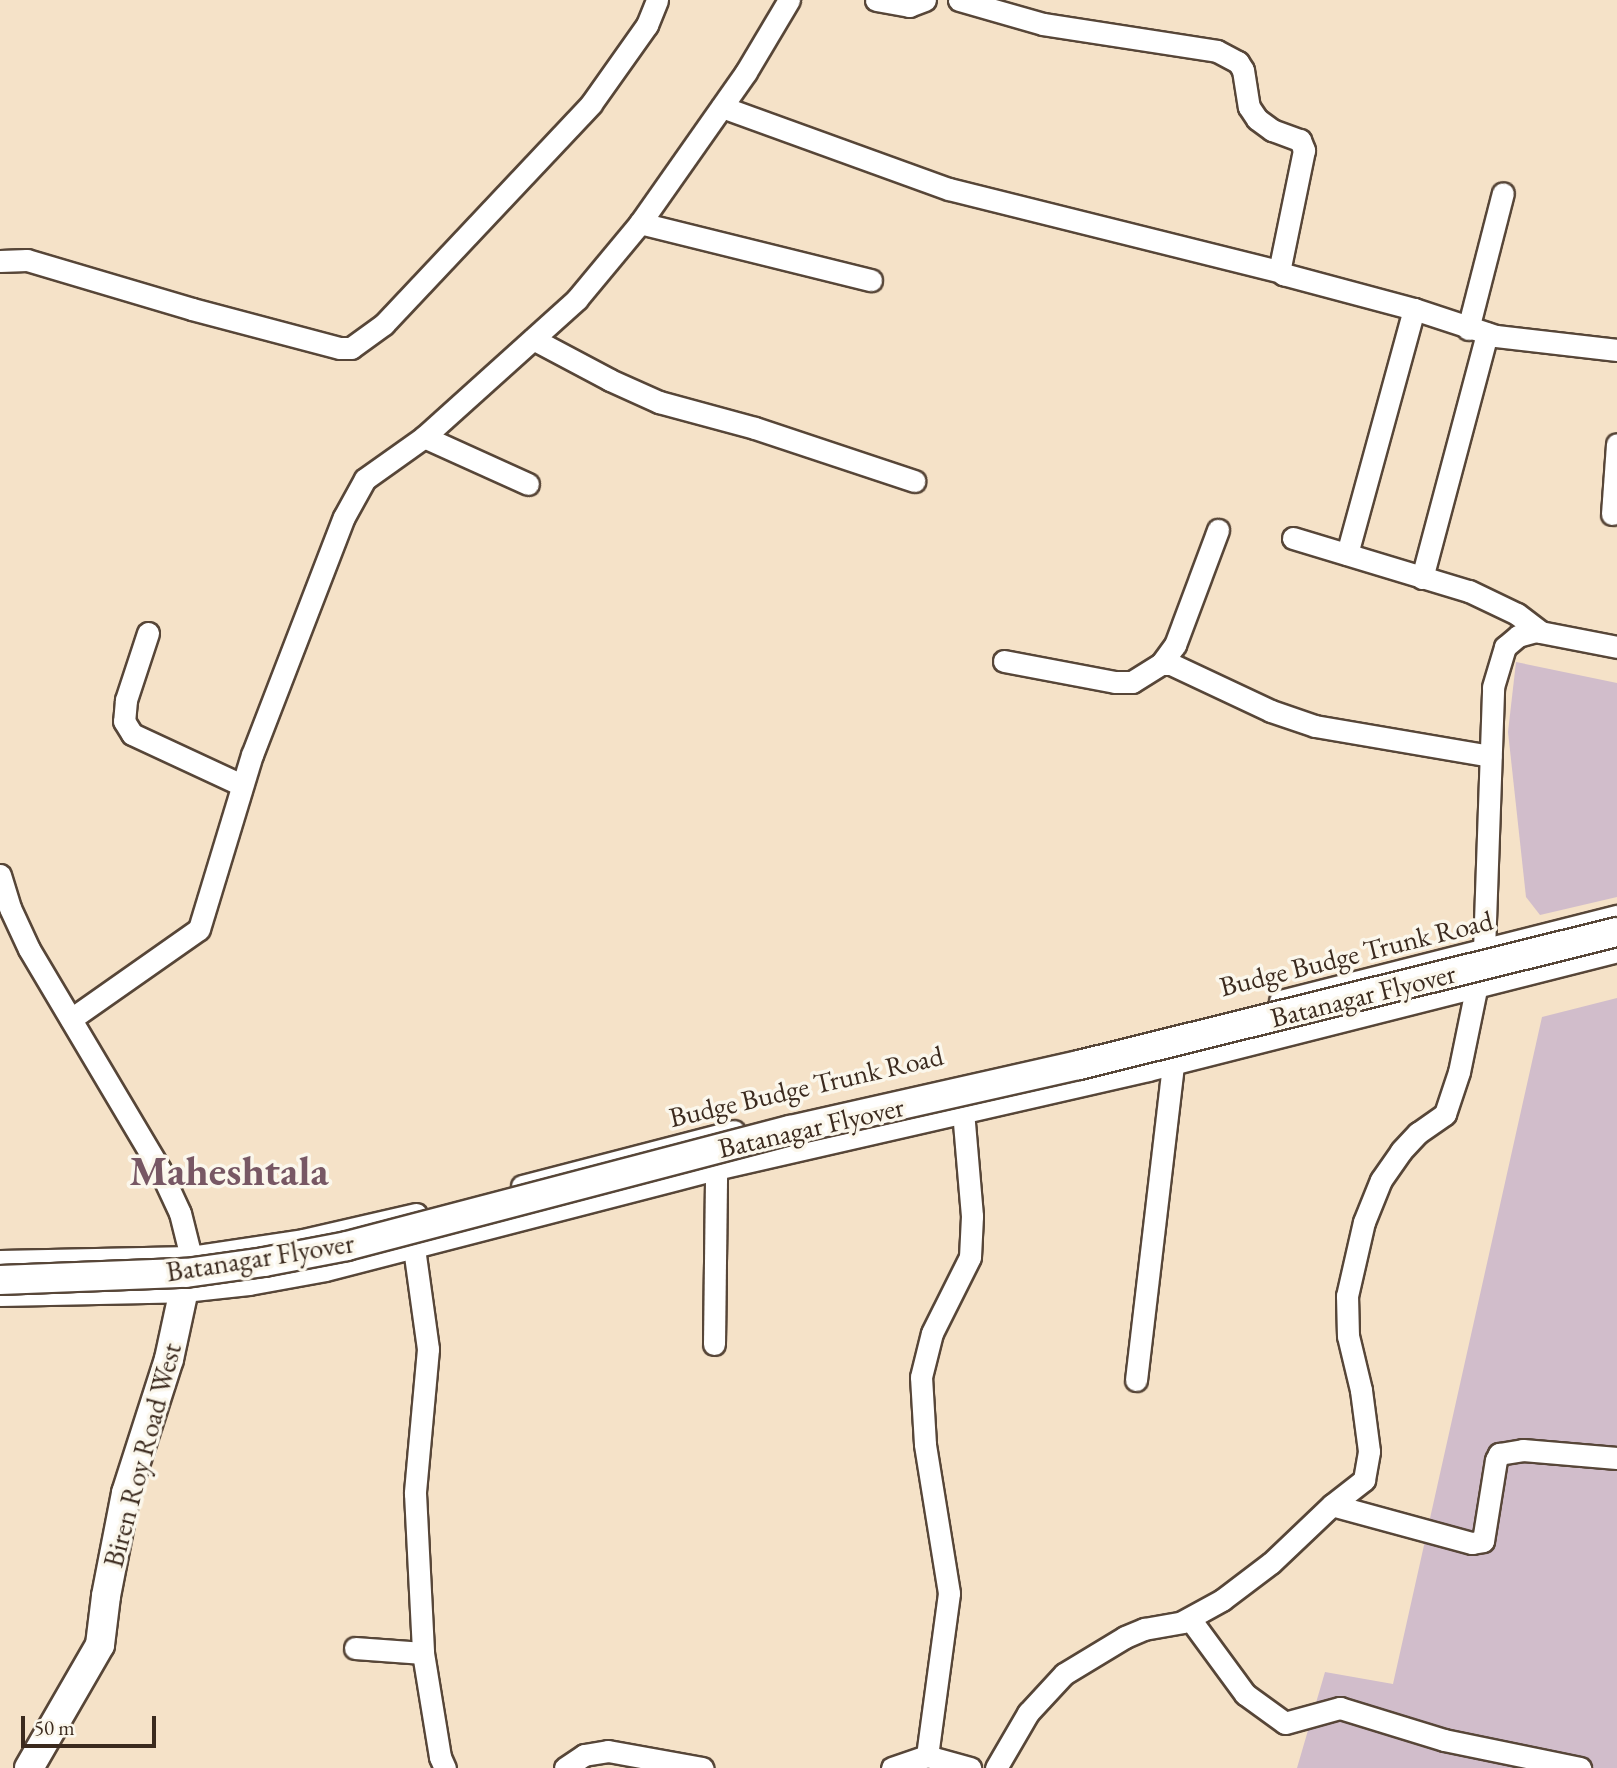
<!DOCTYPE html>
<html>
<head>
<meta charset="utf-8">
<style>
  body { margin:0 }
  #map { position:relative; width:1617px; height:1768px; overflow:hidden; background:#f5e2c8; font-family:"EB Garamond",serif }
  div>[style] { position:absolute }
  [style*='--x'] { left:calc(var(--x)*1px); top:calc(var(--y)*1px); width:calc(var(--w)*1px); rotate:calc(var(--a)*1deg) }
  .industrial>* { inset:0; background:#d1bdcb }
  .roads { filter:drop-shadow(2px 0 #574638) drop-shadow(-2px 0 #574638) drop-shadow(0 2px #574638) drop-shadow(0 -2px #574638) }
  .minor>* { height:21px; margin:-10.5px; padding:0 10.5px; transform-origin:10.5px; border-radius:10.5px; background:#fff }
  .major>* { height:28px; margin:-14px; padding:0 14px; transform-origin:14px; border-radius:14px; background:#fff }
  .bridges { filter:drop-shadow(2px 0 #574638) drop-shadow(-2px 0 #574638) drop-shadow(0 2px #574638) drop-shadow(0 -2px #574638) }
  .major-bridge>* { height:28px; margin:-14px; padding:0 14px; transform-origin:14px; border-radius:14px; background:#fff }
  span { translate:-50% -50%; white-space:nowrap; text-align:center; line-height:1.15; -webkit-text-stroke:7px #fbf7ec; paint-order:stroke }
  .street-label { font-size:28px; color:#3b2a1e }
  .town-label { font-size:42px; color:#775764; font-weight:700 }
  .scale { position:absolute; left:21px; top:1716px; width:135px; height:32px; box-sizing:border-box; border:4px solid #3b2a1e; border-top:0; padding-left:9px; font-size:21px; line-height:24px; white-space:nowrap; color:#3b2a1e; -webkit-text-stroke:5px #fbf7ec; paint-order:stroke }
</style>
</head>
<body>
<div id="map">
  <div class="industrial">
    <i style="clip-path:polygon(1516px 662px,1617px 683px,1617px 897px,1540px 915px,1526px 897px,1508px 732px)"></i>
    <i style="clip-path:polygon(1617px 998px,1617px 1768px,1297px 1768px,1325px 1672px,1393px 1684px,1542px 1017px)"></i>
  </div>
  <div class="roads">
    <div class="minor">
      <i style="--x:876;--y:0;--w:34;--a:10"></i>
      <i style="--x:909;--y:6;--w:17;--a:-21"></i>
      <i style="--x:959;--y:0;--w:87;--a:15.9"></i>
      <i style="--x:1043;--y:24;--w:176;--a:8.8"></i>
      <i style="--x:1217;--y:51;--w:24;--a:28"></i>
      <i style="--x:1238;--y:62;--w:9;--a:58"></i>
      <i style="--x:1243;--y:70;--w:37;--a:81"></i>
      <i style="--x:1249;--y:107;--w:14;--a:56"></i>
      <i style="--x:1257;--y:119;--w:19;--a:36"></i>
      <i style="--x:1272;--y:130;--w:30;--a:20"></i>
      <i style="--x:1300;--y:140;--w:11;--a:68"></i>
      <i style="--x:1304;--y:150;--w:119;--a:101.6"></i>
      <i style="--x:1280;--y:267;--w:8;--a:67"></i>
      <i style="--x:1283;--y:274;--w:136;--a:15"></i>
      <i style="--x:1414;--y:309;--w:86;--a:18.2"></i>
      <i style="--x:1496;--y:336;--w:122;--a:6.6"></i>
      <i style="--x:722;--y:107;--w:241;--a:19.9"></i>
      <i style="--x:949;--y:189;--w:342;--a:14"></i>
      <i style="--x:640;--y:223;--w:238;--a:13.9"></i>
      <i style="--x:0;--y:261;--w:27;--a:-2"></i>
      <i style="--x:27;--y:260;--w:172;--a:16.5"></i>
      <i style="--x:192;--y:309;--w:153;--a:14.8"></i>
      <i style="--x:340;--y:348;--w:11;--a:0"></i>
      <i style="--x:351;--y:348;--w:41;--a:-36"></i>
      <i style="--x:384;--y:324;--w:302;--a:-46.7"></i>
      <i style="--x:591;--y:104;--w:97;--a:-54.7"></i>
      <i style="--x:647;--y:25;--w:27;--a:-68"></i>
      <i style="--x:1468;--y:329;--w:140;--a:-75.6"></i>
      <i style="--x:533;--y:339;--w:87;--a:28"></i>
      <i style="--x:610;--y:380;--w:54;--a:24.2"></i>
      <i style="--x:659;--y:402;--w:99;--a:15.2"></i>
      <i style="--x:755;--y:428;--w:168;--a:18.4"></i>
      <i style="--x:424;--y:437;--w:114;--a:24.3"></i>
      <i style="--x:1612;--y:514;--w:70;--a:-85.9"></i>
      <i style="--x:1293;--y:538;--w:184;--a:16.8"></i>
      <i style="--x:1469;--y:591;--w:53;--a:25.6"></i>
      <i style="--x:1517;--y:614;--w:30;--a:37"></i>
      <i style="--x:1347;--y:554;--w:254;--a:-74.7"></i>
      <i style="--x:1422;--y:578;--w:253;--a:-75.1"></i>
      <i style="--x:148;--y:633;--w:71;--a:108.2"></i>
      <i style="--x:126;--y:700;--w:21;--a:95"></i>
      <i style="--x:124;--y:721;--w:15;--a:58"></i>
      <i style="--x:132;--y:734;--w:121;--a:24.9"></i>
      <i style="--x:1004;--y:661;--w:113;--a:10.7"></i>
      <i style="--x:1115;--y:682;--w:17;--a:0"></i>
      <i style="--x:1132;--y:682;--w:34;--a:-32"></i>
      <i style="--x:1161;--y:664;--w:10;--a:0"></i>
      <i style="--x:1171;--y:664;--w:110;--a:25.2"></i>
      <i style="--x:1271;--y:711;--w:46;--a:18.8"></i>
      <i style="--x:1315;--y:726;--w:178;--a:9.7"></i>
      <i style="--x:1161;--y:664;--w:24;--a:-54"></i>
      <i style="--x:1175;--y:645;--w:123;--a:-69.5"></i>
      <i style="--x:0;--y:875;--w:34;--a:73"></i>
      <i style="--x:10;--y:908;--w:45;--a:65.1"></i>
      <i style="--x:29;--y:949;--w:257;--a:59.3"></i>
      <i style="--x:160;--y:1170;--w:47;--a:65.1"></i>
      <i style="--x:180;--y:1213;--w:45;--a:76"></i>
      <i style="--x:1280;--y:1001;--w:348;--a:-14.2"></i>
      <i style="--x:71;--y:1019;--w:156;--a:-35.1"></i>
      <i style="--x:199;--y:929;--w:182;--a:-73.1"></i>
      <i style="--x:252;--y:755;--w:255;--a:-68.9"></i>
      <i style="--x:344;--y:517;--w:43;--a:-61.1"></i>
      <i style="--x:365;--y:479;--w:72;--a:-35.4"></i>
      <i style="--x:424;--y:437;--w:206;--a:-42"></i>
      <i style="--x:577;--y:299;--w:99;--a:-50.3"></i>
      <i style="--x:640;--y:223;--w:184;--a:-54.9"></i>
      <i style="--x:746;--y:72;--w:84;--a:-59.2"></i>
      <i style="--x:522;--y:1186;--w:219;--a:-14.5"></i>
      <i style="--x:414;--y:1248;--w:102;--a:82.1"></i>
      <i style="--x:428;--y:1349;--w:145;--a:95.2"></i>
      <i style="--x:415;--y:1493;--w:160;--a:87.1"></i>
      <i style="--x:423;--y:1653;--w:105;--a:80.7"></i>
      <i style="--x:440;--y:1757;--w:12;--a:66"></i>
      <i style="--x:0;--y:1261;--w:191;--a:-1.2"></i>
      <i style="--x:191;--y:1257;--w:113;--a:-8.6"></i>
      <i style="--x:303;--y:1240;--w:116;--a:-13"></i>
      <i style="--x:0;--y:1295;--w:184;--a:-1.2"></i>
      <i style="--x:184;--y:1291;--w:65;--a:-6.1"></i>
      <i style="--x:249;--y:1284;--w:77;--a:-10.4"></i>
      <i style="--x:325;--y:1270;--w:404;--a:-14.5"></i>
      <i style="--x:716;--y:1169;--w:443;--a:-12.9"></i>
      <i style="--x:1148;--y:1070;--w:484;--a:-14.2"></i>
      <i style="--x:714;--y:1344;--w:175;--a:-89.3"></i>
      <i style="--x:1136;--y:1380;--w:319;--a:-83.3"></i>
      <i style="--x:1332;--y:1505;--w:145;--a:15.2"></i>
      <i style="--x:1472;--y:1543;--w:11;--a:-10"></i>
      <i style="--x:1483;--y:1541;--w:82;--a:-80.9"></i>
      <i style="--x:1496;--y:1460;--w:7;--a:-63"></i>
      <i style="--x:1499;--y:1454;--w:24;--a:-9"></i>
      <i style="--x:1523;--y:1450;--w:94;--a:4.9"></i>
      <i style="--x:1190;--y:1619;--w:93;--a:53.7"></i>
      <i style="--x:1245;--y:1694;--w:49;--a:35.9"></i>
      <i style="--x:1285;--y:1723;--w:57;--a:-15.3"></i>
      <i style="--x:1340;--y:1708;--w:109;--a:17.1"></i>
      <i style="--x:1444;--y:1740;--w:139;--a:11.6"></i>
      <i style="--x:355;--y:1648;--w:68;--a:4.2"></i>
      <i style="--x:927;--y:1756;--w:164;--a:-82.3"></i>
      <i style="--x:949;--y:1593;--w:151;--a:-99.2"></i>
      <i style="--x:925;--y:1444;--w:67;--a:-93.4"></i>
      <i style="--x:921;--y:1377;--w:45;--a:-76"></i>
      <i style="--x:932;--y:1333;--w:85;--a:-63.4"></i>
      <i style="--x:970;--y:1257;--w:41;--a:-87.2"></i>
      <i style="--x:972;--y:1216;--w:105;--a:-94.9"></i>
      <i style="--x:565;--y:1768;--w:23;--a:-34"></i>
      <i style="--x:584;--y:1755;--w:24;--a:-9"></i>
      <i style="--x:608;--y:1751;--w:96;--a:10.3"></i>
      <i style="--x:892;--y:1768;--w:37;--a:-19"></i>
      <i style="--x:927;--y:1756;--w:45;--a:15.6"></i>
      <i style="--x:996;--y:1768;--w:64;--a:-59.8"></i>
      <i style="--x:1028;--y:1713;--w:53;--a:-47.3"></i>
      <i style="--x:1064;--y:1674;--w:71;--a:-31.2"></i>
      <i style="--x:1125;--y:1637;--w:21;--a:-23"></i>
      <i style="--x:1144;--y:1629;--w:39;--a:-10"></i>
      <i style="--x:1182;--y:1622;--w:46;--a:-28.8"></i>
      <i style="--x:1222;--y:1600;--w:61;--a:-37.1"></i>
      <i style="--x:1271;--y:1563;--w:84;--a:-43.6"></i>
      <i style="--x:1332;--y:1505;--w:41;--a:-38"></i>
      <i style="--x:1364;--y:1480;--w:29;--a:-80"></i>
      <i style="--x:1369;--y:1451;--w:62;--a:-97.5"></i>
      <i style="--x:1361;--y:1390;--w:56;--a:-103.5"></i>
      <i style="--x:1348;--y:1336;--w:40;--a:-91.4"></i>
      <i style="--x:1347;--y:1296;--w:76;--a:-77.1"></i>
      <i style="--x:1364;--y:1222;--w:45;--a:-68"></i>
      <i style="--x:1381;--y:1180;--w:35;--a:-55"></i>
      <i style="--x:1401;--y:1151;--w:25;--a:-47"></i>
      <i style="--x:1418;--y:1133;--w:33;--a:-35"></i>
      <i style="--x:1445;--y:1114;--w:44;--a:-71.6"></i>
      <i style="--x:1459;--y:1072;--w:125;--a:-78.4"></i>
      <i style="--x:1484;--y:950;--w:263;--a:-88"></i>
      <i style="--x:1493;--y:687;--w:42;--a:-73.3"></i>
      <i style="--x:1505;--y:647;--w:17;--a:-40"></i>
      <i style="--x:1518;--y:636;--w:18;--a:-16"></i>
      <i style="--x:1535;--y:631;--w:84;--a:11"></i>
    </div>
    <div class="major">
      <i style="--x:29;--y:1768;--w:142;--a:-60"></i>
      <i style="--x:100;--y:1645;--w:49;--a:-83"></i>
      <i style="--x:106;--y:1596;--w:105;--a:-79"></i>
      <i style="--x:126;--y:1493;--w:141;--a:-72.2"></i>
      <i style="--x:169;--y:1359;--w:104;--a:-77.8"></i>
    </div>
  </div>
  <div class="bridges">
    <div class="major-bridge">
      <i style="--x:0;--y:1280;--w:186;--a:-2.2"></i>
      <i style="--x:186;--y:1273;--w:79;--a:-8"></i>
      <i style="--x:264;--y:1262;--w:85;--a:-10.9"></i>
      <i style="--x:347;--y:1246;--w:458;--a:-14.7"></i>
      <i style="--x:790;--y:1130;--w:296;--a:-12.7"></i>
      <i style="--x:1079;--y:1065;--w:554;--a:-13.89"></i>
    </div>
  </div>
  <div class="street-label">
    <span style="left:1356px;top:953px;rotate:-14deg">Budge Budge Trunk Road</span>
    <span style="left:1363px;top:995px;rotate:-14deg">Batanagar Flyover</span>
    <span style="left:806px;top:1086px;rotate:-13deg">Budge Budge Trunk Road</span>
    <span style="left:811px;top:1127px;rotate:-13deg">Batanagar Flyover</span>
    <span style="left:260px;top:1257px;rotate:-9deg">Batanagar Flyover</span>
    <span style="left:142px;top:1455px;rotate:-75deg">Biren Roy Road West</span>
  </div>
  <div class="town-label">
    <span style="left:229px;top:1171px">Maheshtala</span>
  </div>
  <div class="scale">50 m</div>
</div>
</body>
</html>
